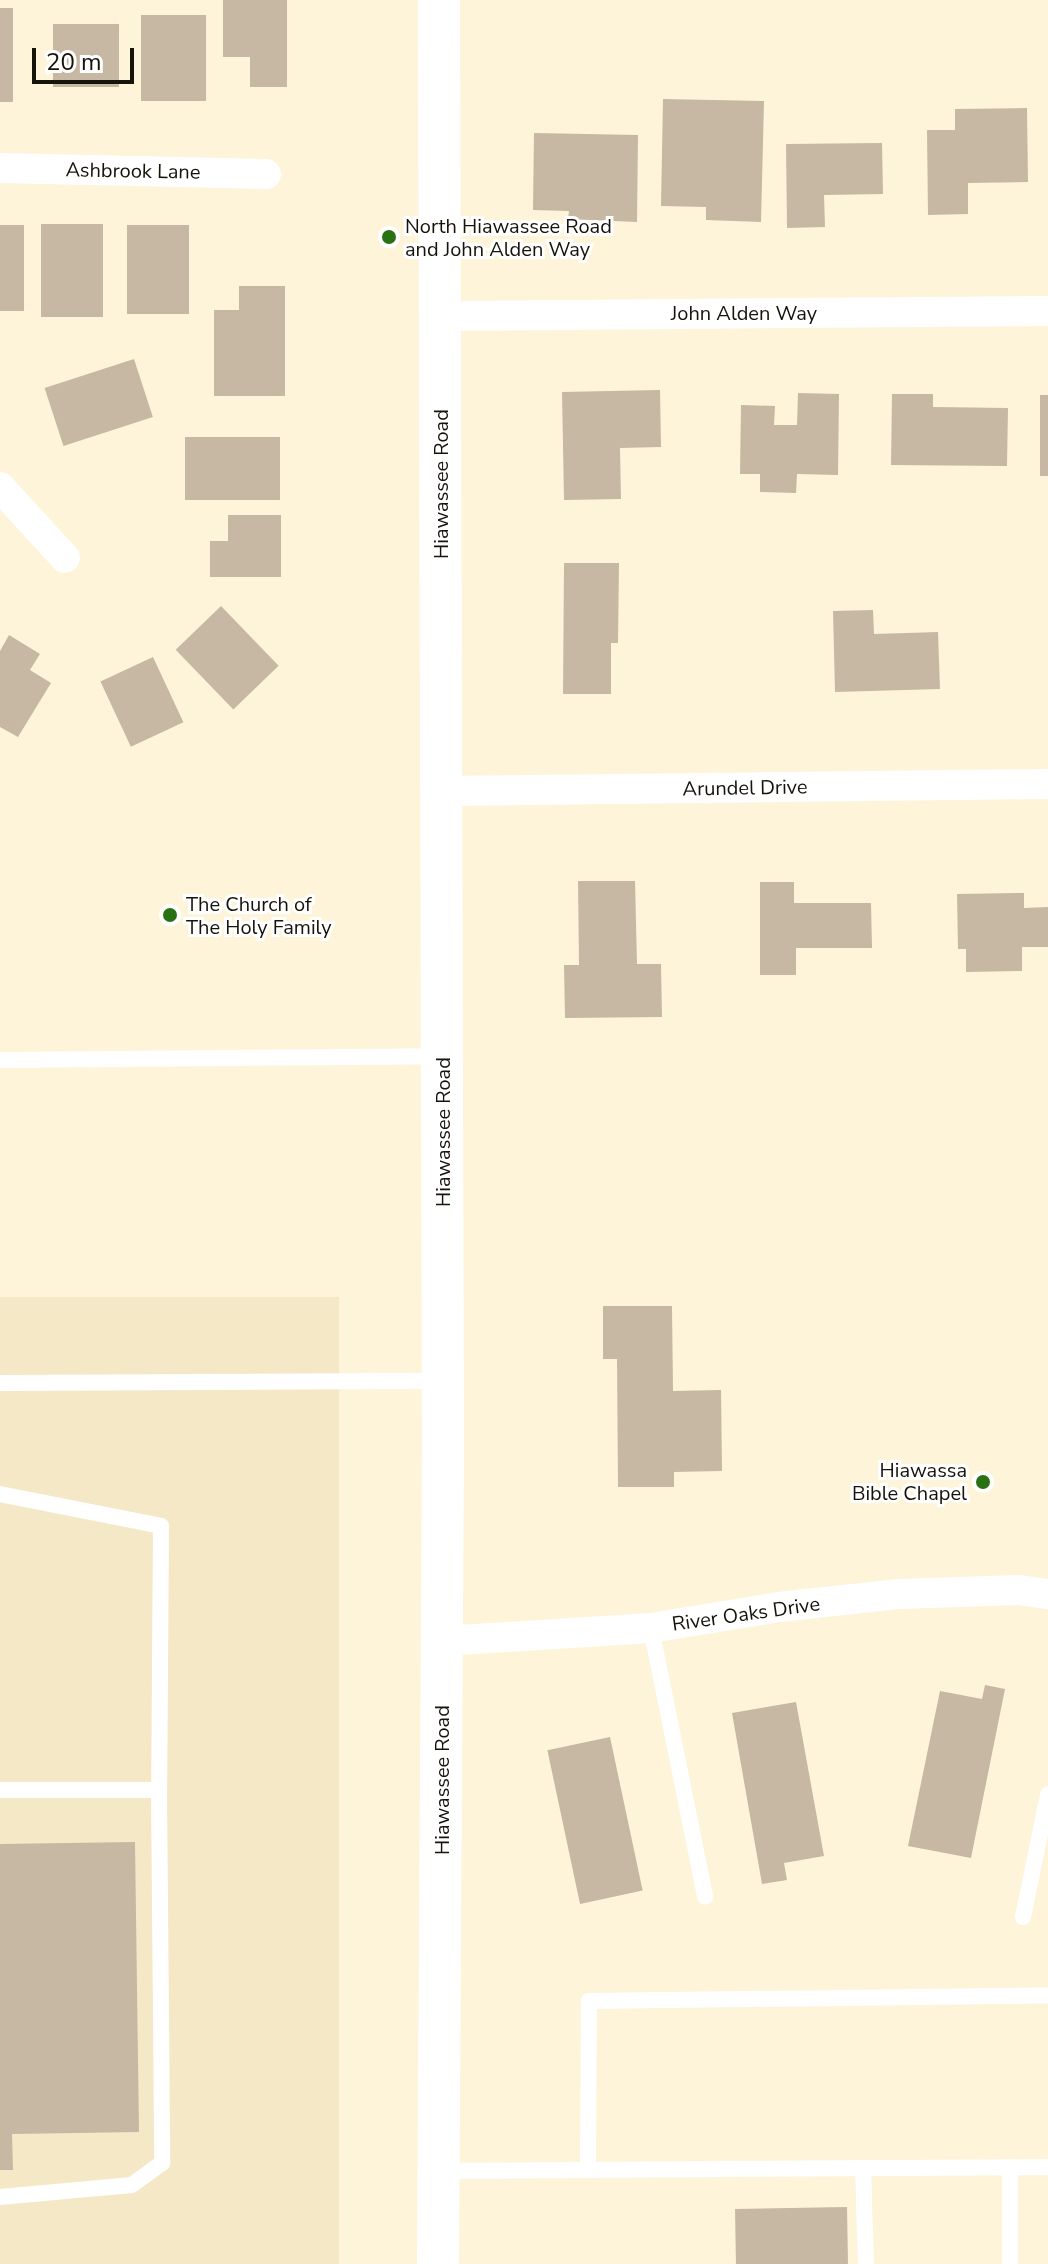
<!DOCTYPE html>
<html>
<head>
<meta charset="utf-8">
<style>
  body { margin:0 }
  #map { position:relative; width:1048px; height:2264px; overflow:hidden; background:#fef4da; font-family:"Nunito Sans",sans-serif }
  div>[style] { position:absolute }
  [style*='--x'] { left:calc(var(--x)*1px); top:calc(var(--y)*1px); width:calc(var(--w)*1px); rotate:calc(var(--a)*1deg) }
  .built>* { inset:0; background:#f4e8c7; transform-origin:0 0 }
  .building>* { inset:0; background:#c6b8a2; transform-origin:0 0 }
  .service>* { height:16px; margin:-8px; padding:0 8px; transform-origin:8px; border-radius:8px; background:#fff }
  .minor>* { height:30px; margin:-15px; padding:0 15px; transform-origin:15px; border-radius:15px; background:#fff }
  .secondary>* { height:42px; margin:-21px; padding:0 21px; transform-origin:21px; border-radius:21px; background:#fff }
  .dots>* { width:22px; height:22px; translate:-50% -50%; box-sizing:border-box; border:4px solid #fff; border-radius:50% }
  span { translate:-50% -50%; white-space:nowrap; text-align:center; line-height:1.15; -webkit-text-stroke:6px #fff; paint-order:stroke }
  .street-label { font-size:20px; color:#16130a }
  .poi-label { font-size:20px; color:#16130a }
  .left { translate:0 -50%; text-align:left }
  .right { translate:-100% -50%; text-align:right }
  .scale { position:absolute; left:32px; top:48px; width:102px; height:36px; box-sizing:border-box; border:4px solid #16130a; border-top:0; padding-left:10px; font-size:24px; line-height:28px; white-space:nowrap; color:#16130a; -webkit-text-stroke:6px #fff; paint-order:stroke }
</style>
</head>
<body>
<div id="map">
  <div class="built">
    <i style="left:0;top:1297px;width:339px;height:967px"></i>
  </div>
  <div class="building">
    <i style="clip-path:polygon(223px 0,287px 0,287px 87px,250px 87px,250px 57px,223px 57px)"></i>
    <i style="left:0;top:8px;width:13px;height:94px"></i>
    <i style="left:141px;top:15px;width:65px;height:86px"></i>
    <i style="left:53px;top:24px;width:66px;height:63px"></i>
    <i style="clip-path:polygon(663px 99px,764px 101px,761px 222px,706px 220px,706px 207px,661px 206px)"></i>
    <i style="clip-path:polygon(1027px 108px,1028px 182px,968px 183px,968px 214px,928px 215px,927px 130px,955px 130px,955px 109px)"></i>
    <i style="clip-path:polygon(534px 133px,638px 135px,637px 222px,568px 219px,569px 211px,533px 210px)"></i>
    <i style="clip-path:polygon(882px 143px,883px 194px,824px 195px,825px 227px,787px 228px,786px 144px)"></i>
    <i style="left:41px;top:224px;width:62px;height:93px"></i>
    <i style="left:0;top:225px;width:24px;height:86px"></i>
    <i style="left:127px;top:225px;width:62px;height:89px"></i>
    <i style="clip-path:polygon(239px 286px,285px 286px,285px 396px,214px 396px,214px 310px,239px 310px)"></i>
    <i style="left:134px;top:359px;width:61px;height:94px;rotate:72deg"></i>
    <i style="clip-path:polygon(660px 390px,661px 447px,620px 448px,621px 499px,564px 500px,562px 392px)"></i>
    <i style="clip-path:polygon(798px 393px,839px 394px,838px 475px,797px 474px,796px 493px,760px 492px,760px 474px,740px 474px,741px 405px,775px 406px,774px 425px,797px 425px)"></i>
    <i style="clip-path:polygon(892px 394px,933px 394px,933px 407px,1008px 408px,1007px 466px,891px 465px)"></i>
    <i style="left:1040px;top:395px;width:8px;height:81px"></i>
    <i style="left:185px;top:437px;width:95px;height:63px"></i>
    <i style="clip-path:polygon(228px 515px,281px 515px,281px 577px,210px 577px,210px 541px,228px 541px)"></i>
    <i style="clip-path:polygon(564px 563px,619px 563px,618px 643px,611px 643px,611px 694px,563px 694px)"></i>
    <i style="left:221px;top:606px;width:83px;height:63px;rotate:46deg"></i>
    <i style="clip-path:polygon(873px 610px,874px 634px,938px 632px,940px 689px,835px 692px,833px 611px)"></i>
    <i style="clip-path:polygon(9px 635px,40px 654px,30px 670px,51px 683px,18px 737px,0 727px,0 651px)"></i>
    <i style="left:153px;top:657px;width:72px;height:58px;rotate:65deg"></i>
    <i style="clip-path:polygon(578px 881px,635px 881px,637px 964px,661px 964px,662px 1017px,565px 1018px,564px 965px,579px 965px)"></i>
    <i style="clip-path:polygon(760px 882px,794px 882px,794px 903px,871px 903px,872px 948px,796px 948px,796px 975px,760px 975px)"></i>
    <i style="clip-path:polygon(1024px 893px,1024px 908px,1048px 907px,1048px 947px,1022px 947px,1022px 971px,966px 972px,966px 949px,958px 949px,957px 894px)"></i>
    <i style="clip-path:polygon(603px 1306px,672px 1306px,673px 1391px,721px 1390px,722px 1471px,674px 1472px,674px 1487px,618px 1487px,617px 1359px,603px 1359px)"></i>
    <i style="clip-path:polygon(985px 1685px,1005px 1689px,971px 1858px,908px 1846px,940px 1691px,982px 1699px)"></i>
    <i style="clip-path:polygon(796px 1702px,824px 1856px,784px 1863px,787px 1880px,762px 1884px,732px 1713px)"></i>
    <i style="left:610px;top:1737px;width:157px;height:64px;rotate:78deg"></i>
    <i style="clip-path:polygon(135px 1842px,139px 2132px,12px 2134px,13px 2170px,0 2170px,0 1844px)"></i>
    <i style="left:847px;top:2207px;width:57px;height:112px;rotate:89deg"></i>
  </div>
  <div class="service">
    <i style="--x:0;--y:1060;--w:441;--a:-0.5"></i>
    <i style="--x:0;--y:1383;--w:442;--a:-0.3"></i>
    <i style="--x:0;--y:1494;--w:164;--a:11.2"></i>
    <i style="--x:161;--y:1526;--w:264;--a:90.4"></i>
    <i style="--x:651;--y:1628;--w:274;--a:78.6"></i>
    <i style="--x:0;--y:1790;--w:159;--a:0"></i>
    <i style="--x:159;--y:1790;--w:373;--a:89.5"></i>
    <i style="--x:162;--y:2163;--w:37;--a:144"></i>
    <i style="--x:132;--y:2185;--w:133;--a:174.8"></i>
    <i style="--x:1023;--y:1917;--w:125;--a:-78.4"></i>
    <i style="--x:863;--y:2168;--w:96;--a:88.2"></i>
    <i style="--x:588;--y:2169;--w:168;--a:-89.7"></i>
    <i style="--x:589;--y:2001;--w:459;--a:-0.7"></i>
    <i style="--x:439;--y:2171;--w:609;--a:-0.38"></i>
    <i style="--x:1010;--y:2264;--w:97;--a:-90"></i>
  </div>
  <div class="minor">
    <i style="--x:0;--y:168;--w:266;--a:1.3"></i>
    <i style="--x:440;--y:316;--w:608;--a:-0.47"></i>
    <i style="--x:0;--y:487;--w:96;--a:47.5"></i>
    <i style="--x:442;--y:791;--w:606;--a:-0.66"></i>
    <i style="--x:443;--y:1641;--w:208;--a:-3.6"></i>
    <i style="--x:651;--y:1628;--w:130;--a:-9.3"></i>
    <i style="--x:779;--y:1607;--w:121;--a:-6.2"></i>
    <i style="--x:899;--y:1594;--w:120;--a:-1.9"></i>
    <i style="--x:1019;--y:1590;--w:29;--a:8"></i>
  </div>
  <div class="secondary">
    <i style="--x:438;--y:2264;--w:817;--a:-89.65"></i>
    <i style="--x:443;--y:1447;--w:1447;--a:-90.16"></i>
  </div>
  <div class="dots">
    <i style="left:389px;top:237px;background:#297112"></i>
    <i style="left:170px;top:915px;background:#297112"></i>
    <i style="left:983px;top:1482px;background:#297112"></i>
  </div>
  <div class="street-label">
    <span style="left:133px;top:171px;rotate:1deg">Ashbrook Lane</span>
    <span style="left:744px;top:313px">John Alden Way</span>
    <span style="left:441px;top:484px;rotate:-90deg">Hiawassee Road</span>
    <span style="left:745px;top:788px;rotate:-1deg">Arundel Drive</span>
    <span style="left:443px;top:1132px;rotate:-90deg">Hiawassee Road</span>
    <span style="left:746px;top:1614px;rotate:-8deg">River Oaks Drive</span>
    <span style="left:442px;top:1780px;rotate:-90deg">Hiawassee Road</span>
  </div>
  <div class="poi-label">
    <span class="left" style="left:405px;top:238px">North Hiawassee Road<br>and John Alden Way</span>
    <span class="left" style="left:186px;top:916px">The Church of<br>The Holy Family</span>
    <span class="right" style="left:967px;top:1482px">Hiawassa<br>Bible Chapel</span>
  </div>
  <div class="scale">20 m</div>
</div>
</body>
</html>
